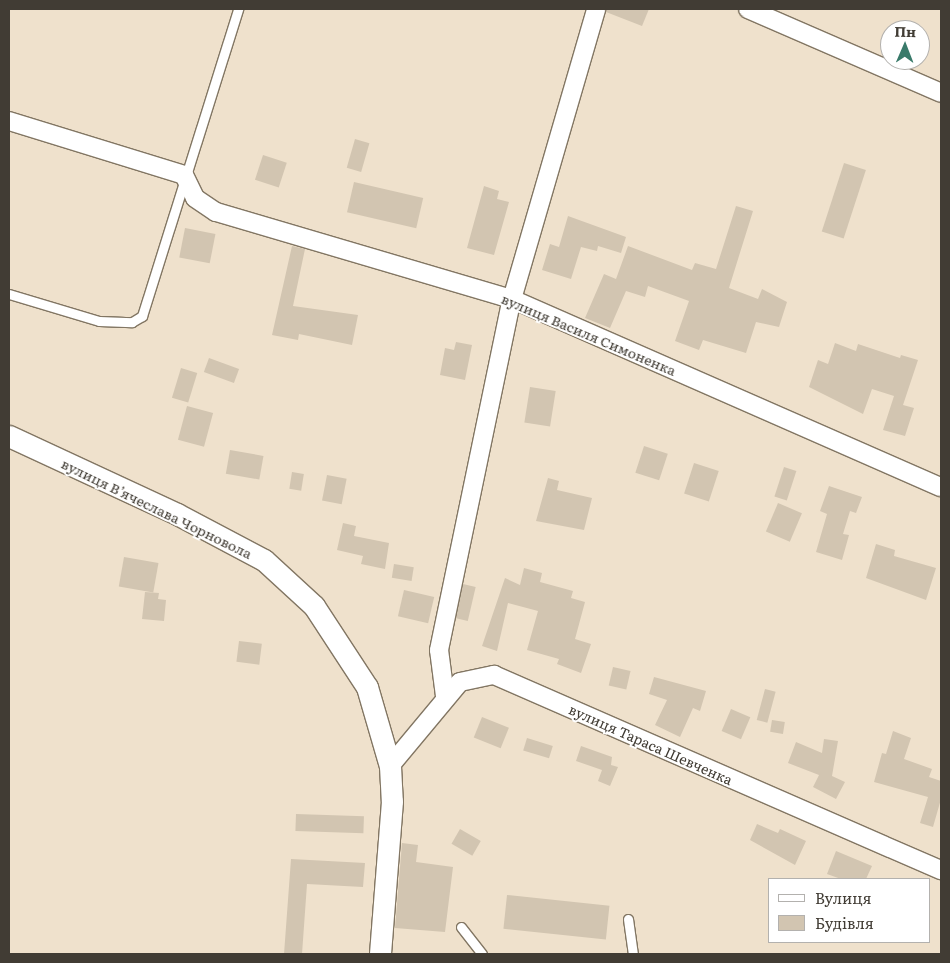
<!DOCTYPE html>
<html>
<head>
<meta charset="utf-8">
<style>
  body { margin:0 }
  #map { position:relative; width:950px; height:963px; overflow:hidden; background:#efe1cc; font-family:Literata,serif }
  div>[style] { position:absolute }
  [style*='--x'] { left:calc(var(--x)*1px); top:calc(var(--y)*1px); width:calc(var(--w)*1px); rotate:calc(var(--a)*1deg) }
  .building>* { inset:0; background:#d2c5b1; transform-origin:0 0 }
  .roads { filter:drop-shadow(1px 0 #827663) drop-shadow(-1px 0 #827663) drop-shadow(0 1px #827663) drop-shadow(0 -1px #827663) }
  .service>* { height:9px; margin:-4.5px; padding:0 4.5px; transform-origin:4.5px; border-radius:4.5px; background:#fff }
  .minor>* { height:18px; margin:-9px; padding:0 9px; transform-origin:9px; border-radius:9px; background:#fff }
  .tertiary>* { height:21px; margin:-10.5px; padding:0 10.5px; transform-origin:10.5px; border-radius:10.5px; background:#fff }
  span { translate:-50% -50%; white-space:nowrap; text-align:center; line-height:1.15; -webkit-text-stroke:4px #fff; paint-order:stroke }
  .street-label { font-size:14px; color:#413c34 }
  .frame { position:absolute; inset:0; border:10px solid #413c34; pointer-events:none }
  .legend { position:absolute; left:768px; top:878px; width:162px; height:65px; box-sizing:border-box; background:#fff; border:1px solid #b3b1ae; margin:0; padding:6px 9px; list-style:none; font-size:15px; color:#413c34 }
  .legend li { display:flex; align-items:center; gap:10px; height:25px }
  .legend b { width:25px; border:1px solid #b3b1ae }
  .north { position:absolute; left:880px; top:20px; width:50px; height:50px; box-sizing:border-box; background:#fff; border:1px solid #b3b1ae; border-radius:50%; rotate:1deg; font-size:14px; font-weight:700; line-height:20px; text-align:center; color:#413c34 }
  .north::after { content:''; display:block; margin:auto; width:18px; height:22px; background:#397a6a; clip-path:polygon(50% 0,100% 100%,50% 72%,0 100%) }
</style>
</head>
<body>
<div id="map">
  <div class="building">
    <i style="clip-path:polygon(606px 9px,649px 9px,642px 26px,606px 12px)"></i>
    <i style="left:355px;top:139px;width:15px;height:30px;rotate:16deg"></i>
    <i style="left:263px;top:155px;width:25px;height:26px;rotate:18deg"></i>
    <i style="left:844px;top:163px;width:23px;height:72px;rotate:18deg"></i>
    <i style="left:354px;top:182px;width:71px;height:31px;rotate:13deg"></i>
    <i style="clip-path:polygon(484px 186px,499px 191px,497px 199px,509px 202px,494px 255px,467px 248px)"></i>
    <i style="clip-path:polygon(736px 206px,753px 211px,729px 288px,758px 299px,762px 289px,787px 302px,779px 327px,756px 322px,746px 353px,703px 340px,699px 350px,675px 341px,689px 301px,648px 286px,645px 297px,626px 291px,610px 328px,585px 318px,604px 274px,616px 279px,628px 246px,692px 270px,695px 263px,716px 269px)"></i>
    <i style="clip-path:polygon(568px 216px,626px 237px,621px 253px,598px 246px,597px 251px,581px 247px,571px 279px,542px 270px,550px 244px,559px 247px)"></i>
    <i style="left:185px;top:228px;width:31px;height:30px;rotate:11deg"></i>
    <i style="clip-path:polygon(292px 246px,305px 249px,293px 306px,358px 315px,352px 345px,299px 334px,298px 340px,272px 335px)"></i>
    <i style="clip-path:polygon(456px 342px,472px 345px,465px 380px,440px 375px,445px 348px,454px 350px)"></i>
    <i style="clip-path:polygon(835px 343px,856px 351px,858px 344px,900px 358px,901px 355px,918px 360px,903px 405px,914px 408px,905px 436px,883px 430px,894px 396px,872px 389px,863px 414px,809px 387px,818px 360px,828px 364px)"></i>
    <i style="left:209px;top:358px;width:32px;height:15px;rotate:20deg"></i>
    <i style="left:181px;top:368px;width:17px;height:31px;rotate:17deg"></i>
    <i style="left:530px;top:387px;width:26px;height:36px;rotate:9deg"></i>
    <i style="left:187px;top:406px;width:27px;height:35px;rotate:15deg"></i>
    <i style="left:644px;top:446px;width:25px;height:28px;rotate:18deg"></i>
    <i style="left:230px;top:450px;width:34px;height:24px;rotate:10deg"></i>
    <i style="left:694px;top:463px;width:26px;height:32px;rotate:18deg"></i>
    <i style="left:784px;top:467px;width:13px;height:31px;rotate:18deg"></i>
    <i style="left:292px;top:472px;width:12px;height:17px;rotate:9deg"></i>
    <i style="left:327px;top:475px;width:20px;height:26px;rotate:11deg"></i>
    <i style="clip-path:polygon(548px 478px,559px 481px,557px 490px,592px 498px,584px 530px,536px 521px)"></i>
    <i style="clip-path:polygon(829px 486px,862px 497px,856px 513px,850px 511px,843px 534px,849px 535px,842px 560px,816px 552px,827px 514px,820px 511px)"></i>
    <i style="left:778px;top:503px;width:26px;height:31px;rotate:23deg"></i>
    <i style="clip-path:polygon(343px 523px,356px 526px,354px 536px,389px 543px,385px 569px,361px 564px,363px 556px,337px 550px)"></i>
    <i style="clip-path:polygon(876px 544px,895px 550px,894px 556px,936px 568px,926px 600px,866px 578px)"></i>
    <i style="left:124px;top:557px;width:35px;height:30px;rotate:10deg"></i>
    <i style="left:394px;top:564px;width:20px;height:14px;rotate:9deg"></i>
    <i style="clip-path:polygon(524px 568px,542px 573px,540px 582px,573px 591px,571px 598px,585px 602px,575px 639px,591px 644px,581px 673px,557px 664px,559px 659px,527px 650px,538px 611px,508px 603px,497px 651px,482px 646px,505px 578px,520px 585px)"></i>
    <i style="left:463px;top:584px;width:13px;height:35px;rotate:13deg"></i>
    <i style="left:404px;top:590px;width:31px;height:27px;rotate:13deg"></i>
    <i style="clip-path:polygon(145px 592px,159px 593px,158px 599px,166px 600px,164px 621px,142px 619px)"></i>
    <i style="left:239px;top:641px;width:23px;height:21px;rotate:7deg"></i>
    <i style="left:613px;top:667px;width:18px;height:19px;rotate:13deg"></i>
    <i style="clip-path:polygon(654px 677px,706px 691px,700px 711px,693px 708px,680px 737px,655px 725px,667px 700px,649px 694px)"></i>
    <i style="left:765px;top:689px;width:11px;height:32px;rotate:15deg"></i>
    <i style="left:731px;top:709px;width:21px;height:24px;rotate:23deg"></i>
    <i style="left:482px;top:717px;width:29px;height:22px;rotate:22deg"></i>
    <i style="left:772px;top:720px;width:13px;height:12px;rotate:9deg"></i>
    <i style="clip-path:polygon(893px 731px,911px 738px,904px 759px,932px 769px,929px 777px,941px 781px,941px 799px,933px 827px,920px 823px,928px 797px,874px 782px,882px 753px,886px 754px)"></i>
    <i style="left:527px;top:738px;width:27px;height:13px;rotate:17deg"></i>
    <i style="clip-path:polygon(824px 739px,838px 741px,832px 776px,845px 782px,836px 799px,813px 787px,819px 775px,788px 763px,796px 742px,822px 753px)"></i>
    <i style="clip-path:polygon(581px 746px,612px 757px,611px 765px,618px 767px,610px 786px,598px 781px,602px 770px,576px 761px)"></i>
    <i style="left:296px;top:814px;width:68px;height:17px;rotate:2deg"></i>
    <i style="clip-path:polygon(757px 824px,778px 833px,780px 829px,806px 841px,795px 865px,750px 840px)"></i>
    <i style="left:460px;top:829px;width:24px;height:17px;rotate:30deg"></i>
    <i style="clip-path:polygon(402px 843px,418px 845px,416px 862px,453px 867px,445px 932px,395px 928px)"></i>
    <i style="clip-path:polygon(836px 851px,872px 866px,866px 879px,841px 879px,827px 874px)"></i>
    <i style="clip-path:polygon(291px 859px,365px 863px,363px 887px,307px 884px,302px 954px,284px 954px)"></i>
    <i style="left:507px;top:895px;width:103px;height:34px;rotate:6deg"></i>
  </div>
  <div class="roads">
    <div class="service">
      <i style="--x:9;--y:294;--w:94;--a:16.7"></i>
      <i style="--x:99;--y:321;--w:33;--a:2"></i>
      <i style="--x:132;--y:322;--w:12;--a:-31"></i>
      <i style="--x:142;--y:316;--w:322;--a:-72.6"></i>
      <i style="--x:628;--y:919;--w:35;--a:82"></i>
      <i style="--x:461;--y:927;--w:34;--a:52"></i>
    </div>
    <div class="minor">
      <i style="--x:748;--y:9;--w:210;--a:23.5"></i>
      <i style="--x:9;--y:121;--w:183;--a:17.1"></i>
      <i style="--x:184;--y:175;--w:25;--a:64"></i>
      <i style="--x:195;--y:198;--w:25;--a:34"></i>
      <i style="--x:216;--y:212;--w:309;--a:16.4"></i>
      <i style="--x:512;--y:299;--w:468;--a:23.7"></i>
      <i style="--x:445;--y:696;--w:46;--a:-97.4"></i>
      <i style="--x:439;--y:650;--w:359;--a:-78.3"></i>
      <i style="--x:512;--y:299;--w:302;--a:-73.8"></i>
      <i style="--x:390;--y:766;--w:109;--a:-50.2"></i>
      <i style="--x:460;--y:682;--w:35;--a:-12"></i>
      <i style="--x:494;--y:675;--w:488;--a:23.6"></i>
    </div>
    <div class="tertiary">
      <i style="--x:9;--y:436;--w:185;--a:24.9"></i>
      <i style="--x:177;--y:514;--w:98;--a:27.9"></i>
      <i style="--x:264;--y:560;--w:68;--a:42.6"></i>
      <i style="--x:314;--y:606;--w:97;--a:56.8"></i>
      <i style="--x:367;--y:687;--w:82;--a:73.8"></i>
      <i style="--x:390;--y:766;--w:35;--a:87"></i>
      <i style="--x:392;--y:801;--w:153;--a:94.5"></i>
    </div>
  </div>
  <div class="street-label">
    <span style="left:589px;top:334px;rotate:23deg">вулиця Василя Симоненка</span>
    <span style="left:157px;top:508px;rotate:26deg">вулиця Вʼячеслава Чорновола</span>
    <span style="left:651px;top:744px;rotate:24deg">вулиця Тараса Шевченка</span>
  </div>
  <div class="frame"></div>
  <ul class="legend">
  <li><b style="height:6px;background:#fff"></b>Вулиця</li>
  <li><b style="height:14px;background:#d2c5b1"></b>Будівля</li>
  </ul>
  <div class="north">Пн</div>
</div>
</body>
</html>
